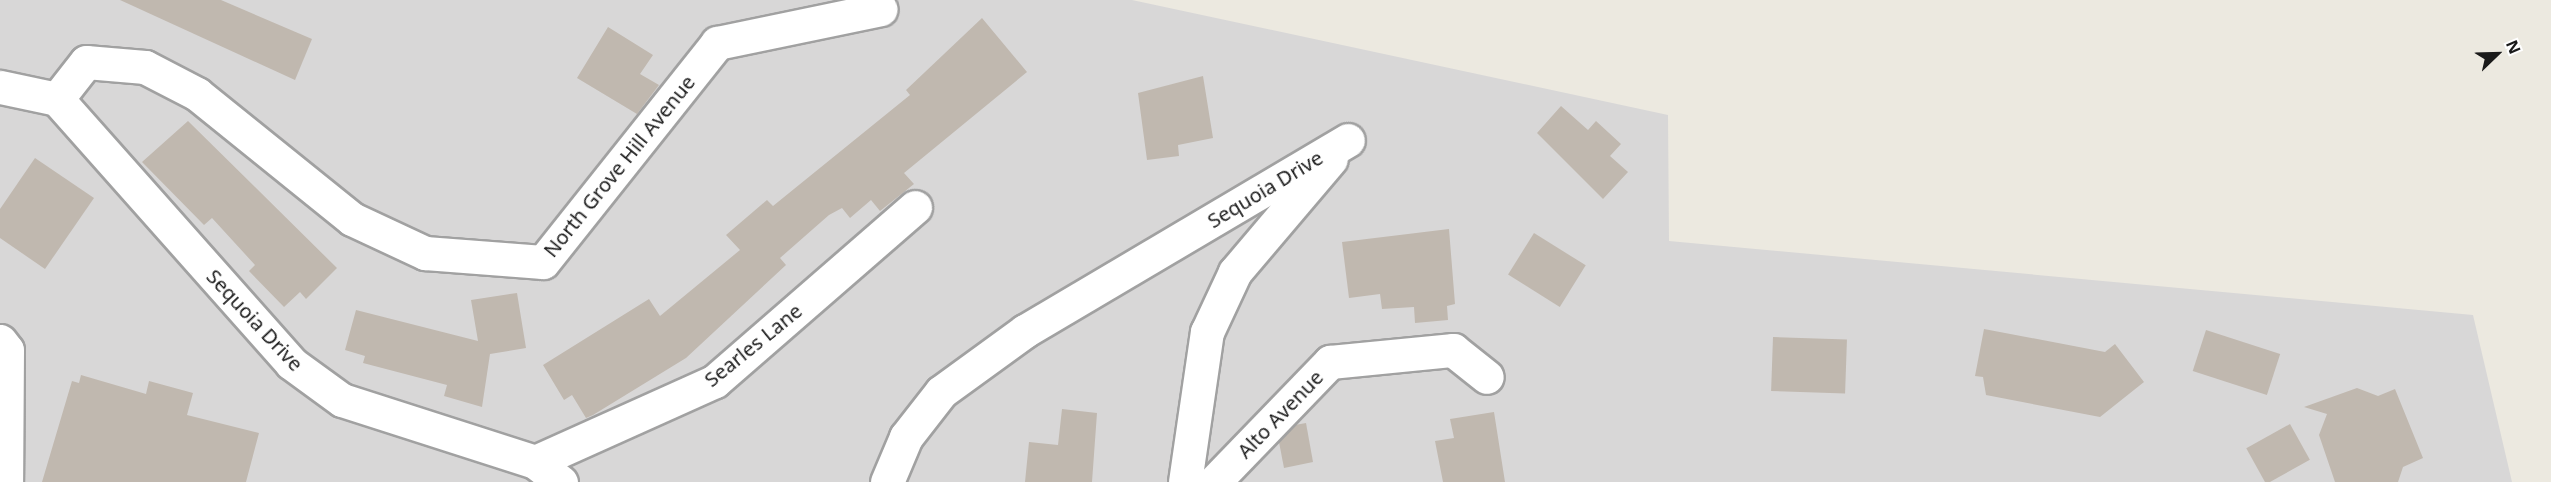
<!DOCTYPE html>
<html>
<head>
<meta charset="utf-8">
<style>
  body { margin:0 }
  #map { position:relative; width:2551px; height:482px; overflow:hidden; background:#ece9e0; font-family:"Noto Sans",sans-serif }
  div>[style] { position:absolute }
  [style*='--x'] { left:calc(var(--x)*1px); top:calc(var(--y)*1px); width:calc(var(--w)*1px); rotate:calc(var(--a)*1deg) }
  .residential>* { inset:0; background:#d8d7d7 }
  .building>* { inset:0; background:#c0b8af; transform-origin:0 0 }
  .roads { filter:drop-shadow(2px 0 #a1a1a1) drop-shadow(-2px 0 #a1a1a1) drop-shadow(0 2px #a1a1a1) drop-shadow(0 -2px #a1a1a1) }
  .minor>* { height:33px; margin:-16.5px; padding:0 16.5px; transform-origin:16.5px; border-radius:16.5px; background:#fff }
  span { translate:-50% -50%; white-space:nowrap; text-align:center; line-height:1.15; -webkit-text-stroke:5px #fff; paint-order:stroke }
  .street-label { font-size:20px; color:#1a1a1a }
  .north { position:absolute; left:2467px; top:24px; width:60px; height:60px; -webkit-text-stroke:4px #fff; paint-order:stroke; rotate:67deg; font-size:16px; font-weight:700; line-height:24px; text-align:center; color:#1a1a1a }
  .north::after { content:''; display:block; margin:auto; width:21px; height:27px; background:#1a1a1a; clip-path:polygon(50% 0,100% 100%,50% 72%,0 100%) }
</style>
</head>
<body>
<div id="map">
  <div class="residential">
    <i style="clip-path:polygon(0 0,1132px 0,1668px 115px,1669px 241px,2473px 315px,2512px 482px,0 482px)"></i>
  </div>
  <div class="building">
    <i style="clip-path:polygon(120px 0,221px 0,312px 39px,295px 80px)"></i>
    <i style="clip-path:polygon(982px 18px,1027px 72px,904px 173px,914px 184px,880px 211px,871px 200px,850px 218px,842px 208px,829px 215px,780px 258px,786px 265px,686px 358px,593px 415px,586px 418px,572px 395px,564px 400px,543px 365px,649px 299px,660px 316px,740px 250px,726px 235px,767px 200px,773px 206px,910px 95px,906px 90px)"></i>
    <i style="clip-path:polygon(608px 27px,653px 55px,640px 74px,659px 85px,637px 114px,577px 78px)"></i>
    <i style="clip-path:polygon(1203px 76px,1213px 138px,1178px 145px,1179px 156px,1147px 160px,1138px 93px)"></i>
    <i style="clip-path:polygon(1561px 106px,1588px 130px,1596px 121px,1621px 144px,1610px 156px,1628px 172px,1603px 199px,1537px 133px)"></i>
    <i style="clip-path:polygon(188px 121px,337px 268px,306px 299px,300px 292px,284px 307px,249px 271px,255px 265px,212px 218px,204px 225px,142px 162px)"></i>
    <i style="clip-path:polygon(35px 158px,94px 198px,45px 269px,0 238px,0 209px)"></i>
    <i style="clip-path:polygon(1449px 229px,1455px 304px,1447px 306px,1448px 320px,1415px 323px,1414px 307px,1382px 309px,1380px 294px,1349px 298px,1342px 242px)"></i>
    <i style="left:1534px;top:233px;width:61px;height:49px;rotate:32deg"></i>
    <i style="clip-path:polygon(517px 293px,526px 348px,490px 354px,482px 407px,444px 396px,447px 385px,363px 363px,365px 356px,345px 350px,356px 310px,478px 341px,471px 300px)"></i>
    <i style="clip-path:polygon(1984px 329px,2105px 352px,2115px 344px,2144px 382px,2100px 417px,1986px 395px,1983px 377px,1975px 376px)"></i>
    <i style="left:2206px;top:330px;width:78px;height:43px;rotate:18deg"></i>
    <i style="left:1773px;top:337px;width:74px;height:54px;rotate:2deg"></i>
    <i style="clip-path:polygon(81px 375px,146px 394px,149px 381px,193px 393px,187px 415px,259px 433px,246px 482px,42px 482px,72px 381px,79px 383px)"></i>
    <i style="clip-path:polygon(2357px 388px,2378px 396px,2395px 389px,2423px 458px,2403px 467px,2398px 482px,2335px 482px,2319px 435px,2327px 414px,2304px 407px)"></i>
    <i style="clip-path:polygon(1062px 409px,1097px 413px,1092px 482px,1025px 482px,1029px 442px,1058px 445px)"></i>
    <i style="clip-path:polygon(1494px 412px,1505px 482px,1443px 482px,1435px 441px,1454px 438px,1450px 419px)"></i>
    <i style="clip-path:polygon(1306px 423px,1313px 462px,1284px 468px,1279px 442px,1295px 425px)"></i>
    <i style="left:2290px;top:424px;width:41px;height:50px;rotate:61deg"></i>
  </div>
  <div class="roads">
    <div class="minor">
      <i style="--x:0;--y:87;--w:58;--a:11.9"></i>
      <i style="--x:57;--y:99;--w:353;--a:48.4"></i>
      <i style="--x:291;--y:363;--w:63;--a:36"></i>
      <i style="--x:342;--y:400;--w:203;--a:17.8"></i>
      <i style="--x:535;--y:462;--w:33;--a:38"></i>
      <i style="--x:57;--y:99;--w:47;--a:-51.9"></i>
      <i style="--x:86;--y:62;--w:59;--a:4.8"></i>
      <i style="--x:145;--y:67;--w:59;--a:27.4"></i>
      <i style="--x:197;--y:94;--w:199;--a:38.9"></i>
      <i style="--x:352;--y:219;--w:81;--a:25"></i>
      <i style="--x:425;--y:253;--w:118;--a:4.4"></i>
      <i style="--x:543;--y:262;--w:280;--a:-51.5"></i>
      <i style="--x:717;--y:43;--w:167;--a:-11.7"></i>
      <i style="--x:0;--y:341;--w:11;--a:52"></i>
      <i style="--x:7;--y:350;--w:132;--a:90.4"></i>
      <i style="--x:535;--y:462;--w:197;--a:-24.2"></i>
      <i style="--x:715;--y:381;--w:265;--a:-41"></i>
      <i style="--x:887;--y:482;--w:49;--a:-67.1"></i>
      <i style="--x:906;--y:437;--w:57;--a:-52.1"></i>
      <i style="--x:941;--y:392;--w:104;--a:-36"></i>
      <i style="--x:1025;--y:331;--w:375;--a:-30.6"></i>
      <i style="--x:1185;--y:482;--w:152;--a:-81.7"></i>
      <i style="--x:1207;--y:332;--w:66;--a:-65"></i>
      <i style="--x:1235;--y:272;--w:148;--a:-49.7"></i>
      <i style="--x:1214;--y:482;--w:167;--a:-46"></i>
      <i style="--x:1330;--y:362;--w:124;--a:-5.6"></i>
      <i style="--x:1453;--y:350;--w:43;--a:38.5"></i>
    </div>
  </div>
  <div class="street-label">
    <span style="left:619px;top:166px;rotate:-51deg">North Grove Hill Avenue</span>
    <span style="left:1265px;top:189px;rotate:-31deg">Sequoia Drive</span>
    <span style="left:255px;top:320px;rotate:47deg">Sequoia Drive</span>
    <span style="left:753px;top:345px;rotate:-39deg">Searles Lane</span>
    <span style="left:1280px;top:414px;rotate:-46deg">Alto Avenue</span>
  </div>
  <div class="north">N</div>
</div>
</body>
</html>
